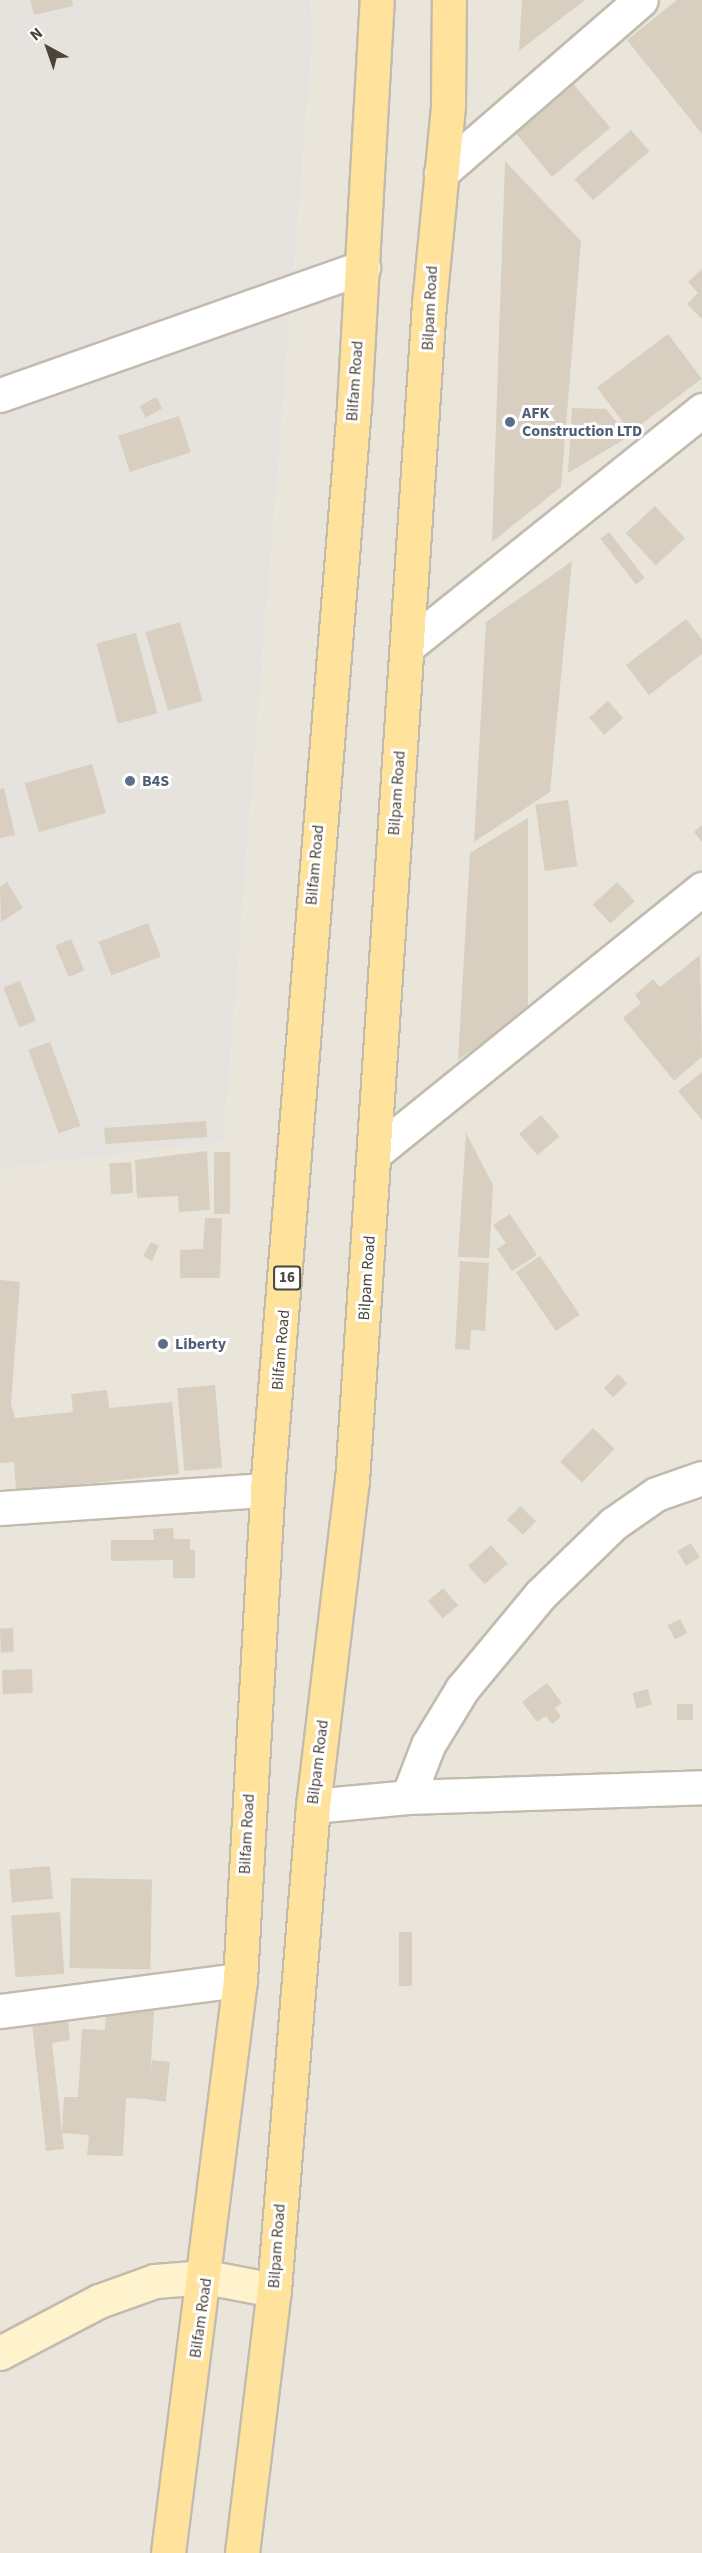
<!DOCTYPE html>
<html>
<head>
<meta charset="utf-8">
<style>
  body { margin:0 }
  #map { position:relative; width:702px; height:2553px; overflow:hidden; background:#f6f3ec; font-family:"Source Sans 3",sans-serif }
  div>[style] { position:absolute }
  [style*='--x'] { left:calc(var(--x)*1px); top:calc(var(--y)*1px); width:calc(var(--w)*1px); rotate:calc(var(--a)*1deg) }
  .residential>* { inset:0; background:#eae5da }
  .industrial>* { inset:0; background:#e6e2dd }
  .building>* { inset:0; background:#d8cfc1; transform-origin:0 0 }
  .roads { filter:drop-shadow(2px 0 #c2bbae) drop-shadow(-2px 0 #c2bbae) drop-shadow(0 2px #c2bbae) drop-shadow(0 -2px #c2bbae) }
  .minor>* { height:33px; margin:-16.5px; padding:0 16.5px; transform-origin:16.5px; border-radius:16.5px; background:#fff }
  .secondary>* { height:33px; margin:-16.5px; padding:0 16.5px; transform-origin:16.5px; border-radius:16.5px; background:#fff3cd }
  .primary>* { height:33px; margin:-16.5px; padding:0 16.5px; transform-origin:16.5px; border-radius:16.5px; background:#ffe39c }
  .dots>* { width:16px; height:16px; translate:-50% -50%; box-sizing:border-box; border:3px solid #fff; border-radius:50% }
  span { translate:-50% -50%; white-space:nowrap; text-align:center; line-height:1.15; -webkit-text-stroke:6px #fff; paint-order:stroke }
  .shield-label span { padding:2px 4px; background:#fff; border:2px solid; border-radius:4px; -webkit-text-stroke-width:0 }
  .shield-label { font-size:15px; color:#4b4439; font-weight:700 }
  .street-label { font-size:16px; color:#4b4439 }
  .service-label { font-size:16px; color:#4e5e75; font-weight:700 }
  .left { translate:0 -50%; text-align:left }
  .north { position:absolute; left:18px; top:18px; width:60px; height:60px; -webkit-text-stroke:4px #fff; paint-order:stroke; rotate:320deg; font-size:16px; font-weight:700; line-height:24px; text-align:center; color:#4b4439 }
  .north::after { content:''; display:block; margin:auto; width:21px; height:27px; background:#4b4439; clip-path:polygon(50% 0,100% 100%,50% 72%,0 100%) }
</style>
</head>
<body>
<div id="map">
  <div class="residential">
    <i style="clip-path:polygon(311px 0,702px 0,702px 2553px,0 2553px,0 1169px,224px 1142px,313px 40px)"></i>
  </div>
  <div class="industrial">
    <i style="clip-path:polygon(0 0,311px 0,313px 39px,224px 1142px,0 1169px)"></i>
  </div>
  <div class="building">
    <i style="clip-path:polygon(30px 0,72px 0,73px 6px,34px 15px)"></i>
    <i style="clip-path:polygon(522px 0,585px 0,519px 51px)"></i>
    <i style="clip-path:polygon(677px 0,702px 0,702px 134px,627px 40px)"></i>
    <i style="left:566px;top:75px;width:69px;height:76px;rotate:50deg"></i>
    <i style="left:631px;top:130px;width:28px;height:75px;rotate:49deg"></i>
    <i style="clip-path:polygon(505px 161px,581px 241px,561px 487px,492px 542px)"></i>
    <i style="clip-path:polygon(702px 269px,702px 319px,687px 304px,698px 293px,688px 282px)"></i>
    <i style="left:668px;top:334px;width:56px;height:89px;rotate:53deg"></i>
    <i style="left:156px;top:397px;width:13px;height:19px;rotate:61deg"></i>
    <i style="clip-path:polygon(572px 408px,606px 409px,628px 437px,568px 473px)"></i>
    <i style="left:179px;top:416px;width:38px;height:64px;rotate:72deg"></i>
    <i style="left:655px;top:506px;width:44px;height:40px;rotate:47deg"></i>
    <i style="left:609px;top:532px;width:58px;height:11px;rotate:52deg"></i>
    <i style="clip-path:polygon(572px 561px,550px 792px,474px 842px,486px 622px)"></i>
    <i style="clip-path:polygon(686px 619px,702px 639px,702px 654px,649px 695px,626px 665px)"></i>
    <i style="left:180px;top:622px;width:82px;height:36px;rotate:74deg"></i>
    <i style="left:136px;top:633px;width:83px;height:41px;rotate:75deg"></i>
    <i style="left:608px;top:701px;width:23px;height:25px;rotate:49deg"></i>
    <i style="left:92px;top:764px;width:51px;height:70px;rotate:74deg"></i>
    <i style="clip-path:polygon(4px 788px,15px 835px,0 838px,0 789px)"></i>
    <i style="left:568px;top:800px;width:67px;height:33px;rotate:82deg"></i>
    <i style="clip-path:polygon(528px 818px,528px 1012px,458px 1060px,470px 853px)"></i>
    <i style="clip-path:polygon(702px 825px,702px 842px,694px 832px)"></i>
    <i style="clip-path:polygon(7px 882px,23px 908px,1px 922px,0 887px)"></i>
    <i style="left:617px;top:882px;width:26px;height:33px;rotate:47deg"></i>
    <i style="left:148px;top:923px;width:36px;height:53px;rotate:69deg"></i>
    <i style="left:71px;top:939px;width:34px;height:17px;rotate:67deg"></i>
    <i style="clip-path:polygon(700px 955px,702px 1057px,674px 1081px,623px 1018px,641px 1003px,635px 995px,653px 979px,660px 987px)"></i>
    <i style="left:20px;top:981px;width:43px;height:18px;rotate:68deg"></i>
    <i style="left:50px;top:1042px;width:89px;height:23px;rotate:70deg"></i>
    <i style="clip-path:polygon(702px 1072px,702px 1120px,678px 1091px)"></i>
    <i style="left:541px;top:1115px;width:28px;height:29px;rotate:49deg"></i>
    <i style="left:206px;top:1121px;width:16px;height:102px;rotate:86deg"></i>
    <i style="clip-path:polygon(466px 1133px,493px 1185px,489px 1258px,458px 1257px)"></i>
    <i style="clip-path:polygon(207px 1151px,210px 1210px,179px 1212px,178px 1196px,137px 1198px,135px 1160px)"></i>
    <i style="left:214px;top:1152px;width:16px;height:62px"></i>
    <i style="left:131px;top:1162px;width:31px;height:22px;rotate:86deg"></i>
    <i style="clip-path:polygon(510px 1214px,537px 1255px,512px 1271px,497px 1249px,506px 1243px,493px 1225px)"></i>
    <i style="clip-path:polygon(205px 1218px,222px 1218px,220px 1278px,180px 1278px,180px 1250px,203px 1249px)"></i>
    <i style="clip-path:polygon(151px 1242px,159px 1246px,152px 1261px,143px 1256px)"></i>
    <i style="left:540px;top:1256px;width:71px;height:29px;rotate:56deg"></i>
    <i style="clip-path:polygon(460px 1261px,489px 1263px,485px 1331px,471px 1330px,470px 1350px,455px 1349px)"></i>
    <i style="clip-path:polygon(0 1280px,20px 1282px,11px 1404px,15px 1418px,73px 1412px,71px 1394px,107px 1390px,109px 1408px,172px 1402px,179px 1474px,16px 1491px,14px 1462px,0 1463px)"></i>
    <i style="left:618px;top:1374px;width:13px;height:20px;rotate:45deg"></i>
    <i style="left:215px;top:1385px;width:83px;height:38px;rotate:85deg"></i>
    <i style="left:593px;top:1428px;width:30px;height:47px;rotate:44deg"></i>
    <i style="left:520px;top:1506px;width:22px;height:19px;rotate:43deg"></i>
    <i style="clip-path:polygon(173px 1528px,174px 1539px,190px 1539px,190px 1550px,195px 1550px,195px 1578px,173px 1578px,173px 1560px,111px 1561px,111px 1540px,154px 1540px,153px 1529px)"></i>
    <i style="left:691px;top:1543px;width:17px;height:16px;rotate:59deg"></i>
    <i style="left:491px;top:1545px;width:25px;height:31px;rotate:48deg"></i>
    <i style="left:443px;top:1588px;width:23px;height:20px;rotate:49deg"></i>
    <i style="left:680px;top:1619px;width:16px;height:14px;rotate:63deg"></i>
    <i style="left:13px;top:1628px;width:24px;height:13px;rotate:88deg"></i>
    <i style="left:32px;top:1669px;width:24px;height:30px;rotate:88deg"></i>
    <i style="clip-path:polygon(547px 1683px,562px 1703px,555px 1708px,561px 1717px,552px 1724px,546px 1716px,537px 1722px,522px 1702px)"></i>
    <i style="left:648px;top:1689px;width:16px;height:16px;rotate:76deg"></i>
    <i style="left:677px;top:1704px;width:16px;height:16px"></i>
    <i style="left:50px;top:1866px;width:33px;height:41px;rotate:85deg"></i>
    <i style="left:71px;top:1878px;width:81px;height:90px;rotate:1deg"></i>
    <i style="left:60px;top:1912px;width:62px;height:49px;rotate:86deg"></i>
    <i style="left:399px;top:1932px;width:13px;height:54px"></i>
    <i style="clip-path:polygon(106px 2009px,154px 2011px,149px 2099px,126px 2098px,123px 2156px,87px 2155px,89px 2135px,62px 2133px,64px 2149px,46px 2151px,32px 2024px,68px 2020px,70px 2040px,52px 2043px,62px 2132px,64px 2097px,78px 2097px,82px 2029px,105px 2030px)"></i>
    <i style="left:152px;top:2060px;width:18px;height:40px;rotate:6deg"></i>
  </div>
  <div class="roads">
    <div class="minor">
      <i style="--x:441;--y:173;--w:264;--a:-40.9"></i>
      <i style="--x:0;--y:395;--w:385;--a:-19.4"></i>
      <i style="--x:409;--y:645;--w:376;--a:-38.7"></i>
      <i style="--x:376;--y:1152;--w:419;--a:-38.9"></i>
      <i style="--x:0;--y:1508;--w:268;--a:-3.9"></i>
      <i style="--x:408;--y:1797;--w:56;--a:-69"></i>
      <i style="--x:428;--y:1745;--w:66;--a:-58.7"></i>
      <i style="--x:462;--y:1689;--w:122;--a:-50.3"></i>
      <i style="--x:540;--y:1595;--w:102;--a:-44.2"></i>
      <i style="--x:613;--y:1524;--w:52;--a:-34.9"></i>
      <i style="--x:656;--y:1494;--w:49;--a:-19.2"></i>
      <i style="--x:313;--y:1806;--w:95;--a:-5.4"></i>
      <i style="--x:408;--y:1797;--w:294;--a:-1.9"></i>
      <i style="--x:0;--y:2011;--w:242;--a:-7.4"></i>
    </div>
    <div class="secondary">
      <i style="--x:0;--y:2353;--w:112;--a:-27.7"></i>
      <i style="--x:99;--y:2301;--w:59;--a:-19.7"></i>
      <i style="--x:155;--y:2281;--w:51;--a:-4.5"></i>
      <i style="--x:206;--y:2277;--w:69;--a:10.8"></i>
    </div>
    <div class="primary">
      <i style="--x:168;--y:2553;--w:578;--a:-82.84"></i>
      <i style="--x:240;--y:1980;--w:491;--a:-86.8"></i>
      <i style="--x:267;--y:1490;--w:1086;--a:-85.41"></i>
      <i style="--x:354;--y:407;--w:408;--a:-86.8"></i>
      <i style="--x:242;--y:2553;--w:265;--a:-83.1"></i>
      <i style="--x:274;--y:2290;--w:486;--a:-85.4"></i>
      <i style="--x:313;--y:1806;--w:327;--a:-83.2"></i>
      <i style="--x:352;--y:1481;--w:1180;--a:-86.26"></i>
      <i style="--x:429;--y:304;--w:200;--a:-84.5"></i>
      <i style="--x:448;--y:105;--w:105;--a:-89.5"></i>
    </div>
  </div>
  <div class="dots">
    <i style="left:510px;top:422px;background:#5c6f8a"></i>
    <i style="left:130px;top:781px;background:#5c6f8a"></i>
    <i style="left:163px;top:1344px;background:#5c6f8a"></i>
  </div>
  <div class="shield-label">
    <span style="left:287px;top:1278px">16</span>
  </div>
  <div class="street-label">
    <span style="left:430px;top:308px;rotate:-87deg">Bilpam Road</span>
    <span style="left:355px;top:381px;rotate:-86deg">Bilfam Road</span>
    <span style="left:397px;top:793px;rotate:-86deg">Bilpam Road</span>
    <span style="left:315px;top:865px;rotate:-85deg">Bilfam Road</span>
    <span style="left:367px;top:1278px;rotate:-86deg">Bilpam Road</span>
    <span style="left:281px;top:1350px;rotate:-85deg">Bilfam Road</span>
    <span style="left:318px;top:1762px;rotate:-83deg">Bilpam Road</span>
    <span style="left:247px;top:1834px;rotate:-87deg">Bilfam Road</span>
    <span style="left:277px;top:2246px;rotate:-86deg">Bilpam Road</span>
    <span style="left:201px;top:2318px;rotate:-82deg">Bilfam Road</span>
  </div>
  <div class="service-label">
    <span class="left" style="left:522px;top:422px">AFK<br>Construction LTD</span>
    <span class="left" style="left:142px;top:781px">B4S</span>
    <span class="left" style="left:175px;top:1344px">Liberty</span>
  </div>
  <div class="north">N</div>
</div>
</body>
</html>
